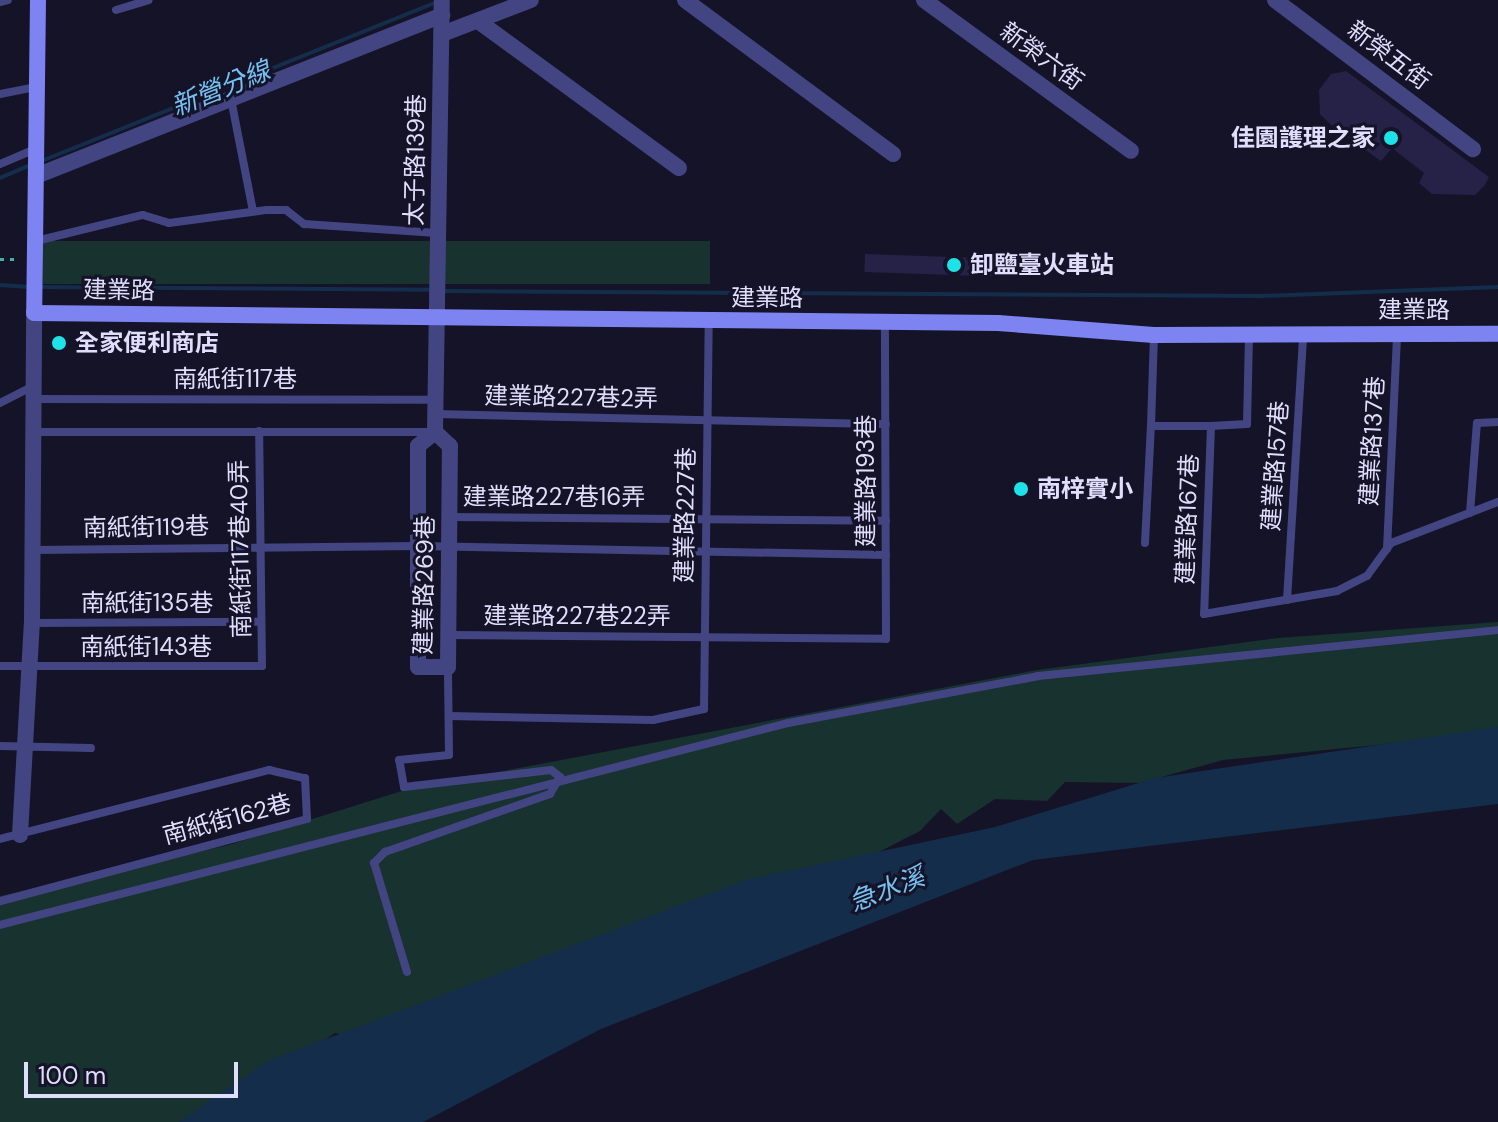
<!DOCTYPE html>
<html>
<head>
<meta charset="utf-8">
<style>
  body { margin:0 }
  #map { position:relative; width:1498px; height:1122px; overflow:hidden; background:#151328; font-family:"DM Sans","Noto Sans TC",sans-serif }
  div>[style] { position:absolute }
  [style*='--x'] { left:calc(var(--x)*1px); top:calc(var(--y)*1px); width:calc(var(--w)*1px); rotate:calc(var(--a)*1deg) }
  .green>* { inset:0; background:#17322f; transform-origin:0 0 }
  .water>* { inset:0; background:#142d4b }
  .stream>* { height:4px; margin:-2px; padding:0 2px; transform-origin:2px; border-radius:2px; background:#142d4b }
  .building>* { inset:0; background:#262147; transform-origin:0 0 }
  .path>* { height:3px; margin-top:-1.5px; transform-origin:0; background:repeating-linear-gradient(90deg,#3db1a2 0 4px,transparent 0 10px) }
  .lane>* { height:8px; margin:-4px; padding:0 4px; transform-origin:4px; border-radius:4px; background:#434583 }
  .street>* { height:16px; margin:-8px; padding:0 8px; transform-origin:8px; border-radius:8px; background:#434583 }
  .secondary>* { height:16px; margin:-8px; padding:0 8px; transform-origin:8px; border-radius:8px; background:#7e83f2 }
  .dots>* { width:22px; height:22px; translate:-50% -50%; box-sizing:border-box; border:4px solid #151328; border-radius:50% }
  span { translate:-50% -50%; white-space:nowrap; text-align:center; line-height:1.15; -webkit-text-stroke:6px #151328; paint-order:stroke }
  .street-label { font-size:24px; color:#dfdefc }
  .poi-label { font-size:24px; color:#dfdefc; font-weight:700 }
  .right { translate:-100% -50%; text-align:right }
  .left { translate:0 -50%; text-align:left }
  .water-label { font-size:26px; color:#76c1f2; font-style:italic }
  .scale { position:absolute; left:24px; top:1062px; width:214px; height:36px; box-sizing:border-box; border:4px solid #dfdefc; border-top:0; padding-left:10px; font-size:24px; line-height:28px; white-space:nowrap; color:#dfdefc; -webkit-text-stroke:6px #151328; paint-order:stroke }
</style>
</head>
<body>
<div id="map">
  <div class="green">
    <i style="left:43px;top:241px;width:667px;height:43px"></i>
    <i style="clip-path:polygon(1498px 622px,1498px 733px,1223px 760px,1140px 783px,1065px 782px,1047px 801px,995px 799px,957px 824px,941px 809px,920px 831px,775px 905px,383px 1045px,335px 1033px,204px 1122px,0 1122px,0 896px,229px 845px,408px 789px,1037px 670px,1278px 638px)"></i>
  </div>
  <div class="water">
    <i style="clip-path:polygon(1498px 727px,1498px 804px,1033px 860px,601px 1029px,423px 1122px,179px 1122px,268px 1061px,746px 880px,995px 827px,1155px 778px)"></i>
  </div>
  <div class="stream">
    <i style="--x:39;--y:162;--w:431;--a:-21.9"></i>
    <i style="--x:0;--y:178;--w:34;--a:-23"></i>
    <i style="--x:0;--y:285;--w:30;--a:4"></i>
    <i style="--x:38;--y:287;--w:396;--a:0.4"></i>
    <i style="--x:442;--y:291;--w:820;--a:0.35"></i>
    <i style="--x:1262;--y:296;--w:236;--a:-2.2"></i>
  </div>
  <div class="building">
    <i style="clip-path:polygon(1346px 71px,1489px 177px,1485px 185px,1475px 195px,1432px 194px,1419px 183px,1424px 173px,1392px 148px,1381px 161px,1334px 128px,1320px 114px,1319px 90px,1331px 74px)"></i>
    <i style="left:865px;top:254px;width:179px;height:18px;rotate:2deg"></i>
  </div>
  <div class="path">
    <i style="--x:0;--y:259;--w:19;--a:0"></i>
  </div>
  <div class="lane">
    <i style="--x:0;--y:2;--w:8;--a:-14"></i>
    <i style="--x:116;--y:10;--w:34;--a:-17"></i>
    <i style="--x:0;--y:94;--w:37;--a:-11"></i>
    <i style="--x:231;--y:99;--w:114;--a:78.9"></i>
    <i style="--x:0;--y:164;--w:39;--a:-23"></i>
    <i style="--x:36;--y:241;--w:110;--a:-13.7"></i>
    <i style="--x:143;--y:215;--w:27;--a:17"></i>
    <i style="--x:169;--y:223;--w:99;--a:-7.6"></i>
    <i style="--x:267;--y:210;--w:19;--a:0"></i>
    <i style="--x:286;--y:210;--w:23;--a:38"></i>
    <i style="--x:304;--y:224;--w:133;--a:3.9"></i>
    <i style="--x:1154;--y:335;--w:91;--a:91.9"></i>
    <i style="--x:1151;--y:426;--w:60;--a:0"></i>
    <i style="--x:1211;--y:426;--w:36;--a:-3"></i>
    <i style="--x:1247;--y:424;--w:90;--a:-88.7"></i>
    <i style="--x:34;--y:399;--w:401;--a:0.1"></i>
    <i style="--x:0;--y:403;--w:38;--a:-27"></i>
    <i style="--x:435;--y:414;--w:451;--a:1.3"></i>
    <i style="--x:1211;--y:426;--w:188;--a:92.1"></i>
    <i style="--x:1204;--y:614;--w:135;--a:-9.8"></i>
    <i style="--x:1337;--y:591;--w:34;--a:-27"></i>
    <i style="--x:1367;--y:576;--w:41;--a:-54"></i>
    <i style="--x:1391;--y:543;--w:115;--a:-21"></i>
    <i style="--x:34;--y:432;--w:400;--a:0"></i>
    <i style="--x:1470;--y:513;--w:90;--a:-85.6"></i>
    <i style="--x:1477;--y:423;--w:21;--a:-3"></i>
    <i style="--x:450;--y:517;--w:436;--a:0.5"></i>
    <i style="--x:1145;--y:543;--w:117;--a:-87.1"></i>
    <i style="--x:1387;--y:549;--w:214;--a:-87.3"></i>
    <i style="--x:33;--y:550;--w:385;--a:-0.6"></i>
    <i style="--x:418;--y:546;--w:468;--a:1.1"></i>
    <i style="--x:1287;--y:600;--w:265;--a:-86.5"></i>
    <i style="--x:32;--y:623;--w:229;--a:-0.3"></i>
    <i style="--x:449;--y:635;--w:437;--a:0.5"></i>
    <i style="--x:886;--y:639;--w:316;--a:-90.2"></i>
    <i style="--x:0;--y:666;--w:262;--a:0"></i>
    <i style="--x:262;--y:666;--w:235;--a:-90.7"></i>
    <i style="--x:449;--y:716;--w:204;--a:1.1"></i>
    <i style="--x:653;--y:720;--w:52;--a:-12.2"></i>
    <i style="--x:704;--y:709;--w:387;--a:-89.3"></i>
    <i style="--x:0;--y:746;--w:91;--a:1.3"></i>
    <i style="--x:0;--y:839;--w:278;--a:-14.4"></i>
    <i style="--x:269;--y:770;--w:37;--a:13"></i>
    <i style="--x:305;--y:778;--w:41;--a:87.2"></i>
    <i style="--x:307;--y:819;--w:318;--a:165"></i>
    <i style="--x:0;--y:925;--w:813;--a:-14.38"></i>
    <i style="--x:788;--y:723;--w:254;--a:-10.6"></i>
    <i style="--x:1038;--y:676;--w:462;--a:-5.7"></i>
    <i style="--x:407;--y:972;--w:114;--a:-106.8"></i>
    <i style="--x:374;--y:863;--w:16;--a:-45"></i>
    <i style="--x:385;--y:852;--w:175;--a:-19.4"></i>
    <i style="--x:550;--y:794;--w:20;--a:-60"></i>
    <i style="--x:560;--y:777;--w:11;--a:-142"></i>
    <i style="--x:551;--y:770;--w:148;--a:173.4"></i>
    <i style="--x:404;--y:787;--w:27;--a:-100"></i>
    <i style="--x:399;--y:760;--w:50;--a:-5.7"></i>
    <i style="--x:449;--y:755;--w:88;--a:-90.7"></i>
  </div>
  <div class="street">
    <i style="--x:685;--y:0;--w:259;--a:36.5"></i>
    <i style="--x:924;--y:0;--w:256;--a:36.1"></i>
    <i style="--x:1275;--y:0;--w:248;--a:37"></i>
    <i style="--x:478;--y:21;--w:249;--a:36.2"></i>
    <i style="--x:442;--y:34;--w:95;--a:-20.9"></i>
    <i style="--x:36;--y:176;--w:437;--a:-21.6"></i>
    <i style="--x:435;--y:432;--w:22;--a:141"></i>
    <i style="--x:418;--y:446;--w:221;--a:90"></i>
    <i style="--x:418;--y:667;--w:30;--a:0"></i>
    <i style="--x:448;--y:667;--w:221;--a:-89.5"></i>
    <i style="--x:450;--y:446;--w:21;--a:-137"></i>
    <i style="--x:435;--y:432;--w:432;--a:-89.1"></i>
    <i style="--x:20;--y:835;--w:212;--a:-86.8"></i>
    <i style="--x:32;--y:623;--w:310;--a:-89.6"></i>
  </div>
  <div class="secondary">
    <i style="--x:38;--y:0;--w:313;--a:90.7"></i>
    <i style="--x:34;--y:313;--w:964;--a:0.59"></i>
    <i style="--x:998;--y:323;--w:156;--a:4.4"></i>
    <i style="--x:1154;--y:335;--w:344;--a:-0.2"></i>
  </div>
  <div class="dots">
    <i style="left:1391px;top:138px;background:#1de3e9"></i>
    <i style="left:954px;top:265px;background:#1de3e9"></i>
    <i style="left:59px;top:343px;background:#1de3e9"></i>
    <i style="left:1021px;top:489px;background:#1de3e9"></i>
  </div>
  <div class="street-label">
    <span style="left:1389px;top:55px;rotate:37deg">新榮五街</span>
    <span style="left:1042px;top:56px;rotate:36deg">新榮六街</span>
    <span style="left:415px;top:160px;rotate:-89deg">太子路139巷</span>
    <span style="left:119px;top:290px;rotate:1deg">建業路</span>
    <span style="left:767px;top:298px">建業路</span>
    <span style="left:1414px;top:310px">建業路</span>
    <span style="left:235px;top:379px">南紙街117巷</span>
    <span style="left:571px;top:397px;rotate:1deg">建業路227巷2弄</span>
    <span style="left:1372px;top:441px;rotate:-87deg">建業路137巷</span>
    <span style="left:1275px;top:466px;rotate:-86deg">建業路157巷</span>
    <span style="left:866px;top:481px;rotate:-90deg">建業路193巷</span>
    <span style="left:554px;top:497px">建業路227巷16弄</span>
    <span style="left:685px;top:515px;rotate:-89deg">建業路227巷</span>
    <span style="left:1187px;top:519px;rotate:-88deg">建業路167巷</span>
    <span style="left:146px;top:527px;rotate:-1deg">南紙街119巷</span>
    <span style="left:240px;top:549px;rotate:-91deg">南紙街117巷40弄</span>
    <span style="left:424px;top:585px;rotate:-89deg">建業路269巷</span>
    <span style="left:147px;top:603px">南紙街135巷</span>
    <span style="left:577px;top:616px">建業路227巷22弄</span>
    <span style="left:146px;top:647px">南紙街143巷</span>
    <span style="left:227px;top:819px;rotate:-15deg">南紙街162巷</span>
  </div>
  <div class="poi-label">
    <span class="right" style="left:1375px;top:138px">佳園護理之家</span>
    <span class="left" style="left:970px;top:265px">卸鹽臺火車站</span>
    <span class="left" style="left:75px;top:343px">全家便利商店</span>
    <span class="left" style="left:1037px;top:489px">南梓實小</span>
  </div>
  <div class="water-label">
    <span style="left:221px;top:89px;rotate:-22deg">新營分線</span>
    <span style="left:887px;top:890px;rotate:-21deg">急水溪</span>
  </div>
  <div class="scale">100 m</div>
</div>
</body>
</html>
